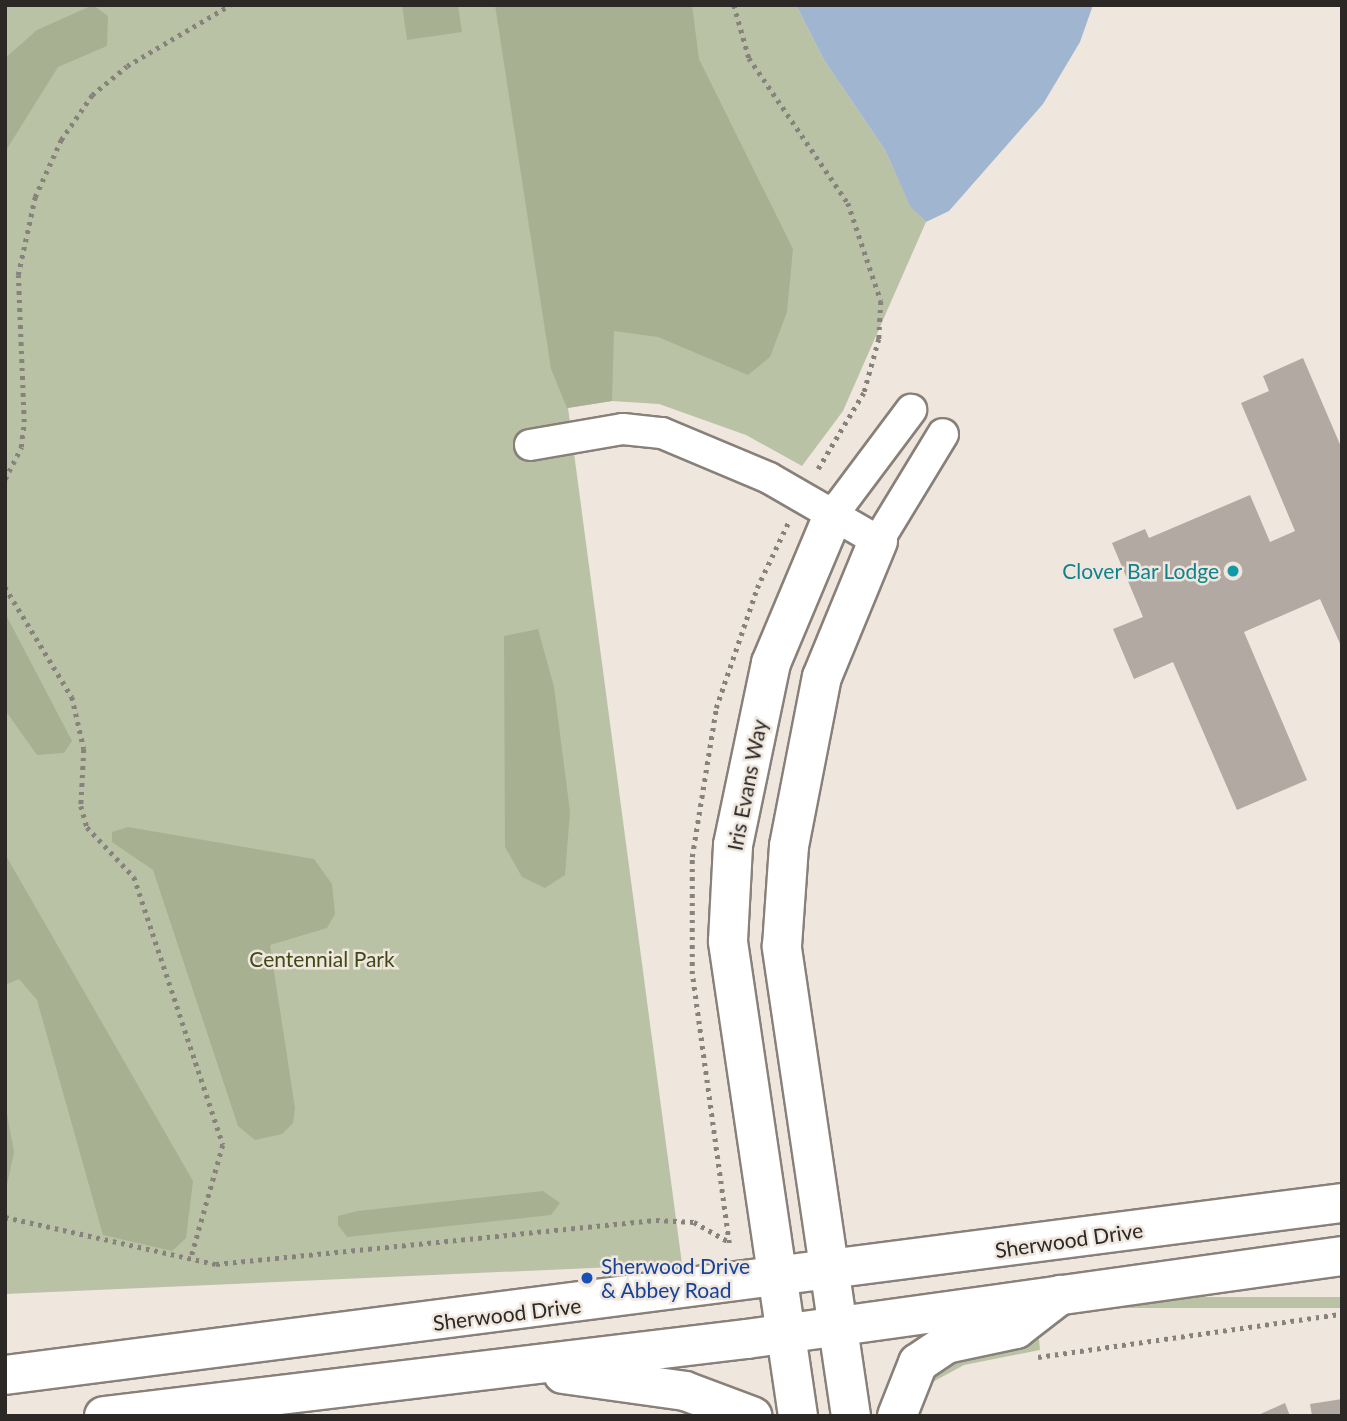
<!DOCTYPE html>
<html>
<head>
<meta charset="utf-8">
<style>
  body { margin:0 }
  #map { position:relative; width:1347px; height:1421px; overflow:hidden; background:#efe6de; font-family:Lato,sans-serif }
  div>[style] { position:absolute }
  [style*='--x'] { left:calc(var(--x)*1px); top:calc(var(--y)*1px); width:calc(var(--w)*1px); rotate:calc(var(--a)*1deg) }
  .green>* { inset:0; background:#b9c2a5; transform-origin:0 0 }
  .forest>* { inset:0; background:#a7b191 }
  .water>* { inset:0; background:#a0b6d0 }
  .building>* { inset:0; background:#b2aaa2 }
  .path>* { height:4.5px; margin-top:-2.25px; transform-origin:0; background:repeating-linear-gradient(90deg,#88827d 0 3.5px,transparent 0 8.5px) }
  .roads { filter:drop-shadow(2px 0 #888079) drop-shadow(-2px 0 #888079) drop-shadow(0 2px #888079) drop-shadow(0 -2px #888079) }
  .street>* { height:30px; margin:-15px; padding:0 15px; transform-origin:15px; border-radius:15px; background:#fff }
  .secondary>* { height:38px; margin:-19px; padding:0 19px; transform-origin:19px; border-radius:19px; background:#fff }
  .dots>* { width:19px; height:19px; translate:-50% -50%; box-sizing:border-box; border:4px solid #efe6de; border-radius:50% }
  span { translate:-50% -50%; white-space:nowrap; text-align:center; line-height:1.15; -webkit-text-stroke:5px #efe6de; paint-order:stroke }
  .culture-label { font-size:21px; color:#0d838f }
  .right { translate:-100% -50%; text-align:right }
  .street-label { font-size:21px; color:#2b2825 }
  .park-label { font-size:21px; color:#3e4916 }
  .transit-label { font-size:21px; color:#164399 }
  .left { translate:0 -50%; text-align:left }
  .frame { position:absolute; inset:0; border:7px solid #2b2825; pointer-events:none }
</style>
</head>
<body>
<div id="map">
  <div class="green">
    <i style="clip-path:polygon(5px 5px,796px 5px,824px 60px,885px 150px,910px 205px,926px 222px,843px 411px,802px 466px,746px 435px,659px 404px,612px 401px,568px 408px,682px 1264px,5px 1294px)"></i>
    <i style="left:1342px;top:1297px;width:11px;height:267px;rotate:90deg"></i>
    <i style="clip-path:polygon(1039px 1339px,1040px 1350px,964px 1365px,927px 1385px,931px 1374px,960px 1356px)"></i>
  </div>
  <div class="forest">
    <i style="clip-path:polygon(93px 5px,108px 16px,107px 46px,58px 67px,5px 152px,5px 58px,37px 30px)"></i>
    <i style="clip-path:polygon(402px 5px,458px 5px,462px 32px,407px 40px)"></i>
    <i style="clip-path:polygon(495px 5px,692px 5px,699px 59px,793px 249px,787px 312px,770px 357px,748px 375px,658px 337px,614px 331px,612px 401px,567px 408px,551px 369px)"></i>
    <i style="clip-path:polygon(5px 613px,72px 741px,64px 753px,37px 755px,5px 710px)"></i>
    <i style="clip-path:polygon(538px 629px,554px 687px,570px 812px,565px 875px,545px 888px,522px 877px,505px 847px,504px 636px)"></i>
    <i style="clip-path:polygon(128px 827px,314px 859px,332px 884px,335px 914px,327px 928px,270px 945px,295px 1108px,293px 1123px,282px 1134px,255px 1140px,238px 1126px,153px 870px,112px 842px,112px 832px)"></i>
    <i style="clip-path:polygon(5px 854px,193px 1181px,186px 1238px,172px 1251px,103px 1235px,37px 1000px,19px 979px,5px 985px)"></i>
    <i style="clip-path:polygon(5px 1103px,14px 1152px,5px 1194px)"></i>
    <i style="clip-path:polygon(543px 1191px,560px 1203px,551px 1215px,347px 1237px,338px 1225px,338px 1216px,357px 1211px)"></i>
  </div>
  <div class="water">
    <i style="clip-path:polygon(796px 5px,1093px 5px,1080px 42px,1043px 104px,949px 211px,926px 222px,910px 206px,885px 150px,824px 60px)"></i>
  </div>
  <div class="building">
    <i style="clip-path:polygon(1303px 358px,1342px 449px,1342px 648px,1320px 599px,1244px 632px,1307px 780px,1237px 810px,1173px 662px,1134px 679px,1113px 629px,1143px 617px,1112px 543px,1145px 529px,1149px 538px,1250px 495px,1270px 542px,1295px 531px,1241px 403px,1269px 391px,1263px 376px)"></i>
    <i style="clip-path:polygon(1342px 1399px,1342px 1416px,1312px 1416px,1310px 1404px)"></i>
    <i style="clip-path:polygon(1285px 1403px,1290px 1416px,1256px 1416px)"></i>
  </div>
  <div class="path">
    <i style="--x:734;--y:5;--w:55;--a:74.2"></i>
    <i style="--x:749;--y:58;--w:176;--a:55.7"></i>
    <i style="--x:848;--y:203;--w:103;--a:71.4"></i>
    <i style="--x:881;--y:301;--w:38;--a:93"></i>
    <i style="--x:879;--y:339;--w:56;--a:105.5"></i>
    <i style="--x:864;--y:393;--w:93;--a:121"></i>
    <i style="--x:5;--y:479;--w:36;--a:-63"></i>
    <i style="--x:21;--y:447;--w:25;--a:-83"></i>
    <i style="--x:24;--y:422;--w:147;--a:-92.3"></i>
    <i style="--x:18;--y:275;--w:80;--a:-77.7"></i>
    <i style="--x:35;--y:197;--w:63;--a:-65.5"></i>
    <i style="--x:61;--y:140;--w:55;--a:-55.4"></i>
    <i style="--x:92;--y:95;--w:45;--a:-39.6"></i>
    <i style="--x:127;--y:66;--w:120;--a:-30.6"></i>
    <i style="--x:5;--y:587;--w:129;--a:58.7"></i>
    <i style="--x:72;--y:697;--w:53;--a:77"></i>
    <i style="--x:84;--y:749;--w:57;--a:93"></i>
    <i style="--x:81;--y:806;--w:22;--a:74"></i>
    <i style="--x:87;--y:827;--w:69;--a:46.8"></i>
    <i style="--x:134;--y:877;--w:282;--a:71.6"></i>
    <i style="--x:223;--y:1145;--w:117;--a:105.8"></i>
    <i style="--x:5;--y:1217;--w:216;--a:12.6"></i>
    <i style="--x:216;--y:1264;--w:442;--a:-5.7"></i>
    <i style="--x:656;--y:1220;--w:38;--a:3"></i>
    <i style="--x:694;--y:1222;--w:40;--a:29.7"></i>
    <i style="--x:729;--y:1243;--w:272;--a:-97.8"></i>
    <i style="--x:692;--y:974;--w:117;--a:-90"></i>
    <i style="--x:692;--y:857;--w:151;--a:-80.8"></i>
    <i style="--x:716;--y:708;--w:127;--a:-71.1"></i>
    <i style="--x:757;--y:588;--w:74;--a:-64.5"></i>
    <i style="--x:1038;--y:1357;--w:307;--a:-8.1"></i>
  </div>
  <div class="roads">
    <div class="street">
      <i style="--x:530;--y:445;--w:94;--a:-9.8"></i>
      <i style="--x:623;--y:429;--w:39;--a:6"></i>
      <i style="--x:662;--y:433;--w:116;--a:22.8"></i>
      <i style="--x:769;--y:478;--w:126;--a:30"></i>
      <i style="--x:878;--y:541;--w:125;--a:-58.7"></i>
      <i style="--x:834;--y:513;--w:129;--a:-53.2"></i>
    </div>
    <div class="secondary">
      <i style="--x:563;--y:1374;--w:123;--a:7.9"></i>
      <i style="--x:685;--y:1391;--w:72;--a:20.5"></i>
      <i style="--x:5;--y:1375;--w:1348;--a:-7.33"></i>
      <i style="--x:104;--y:1416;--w:648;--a:-6.83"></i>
      <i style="--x:747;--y:1339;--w:601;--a:-7.94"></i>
      <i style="--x:798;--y:1416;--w:480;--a:-98.4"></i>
      <i style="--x:728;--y:941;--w:96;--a:-87"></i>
      <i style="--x:733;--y:845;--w:186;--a:-78.2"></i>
      <i style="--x:771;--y:663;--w:163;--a:-67.2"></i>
      <i style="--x:851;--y:1416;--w:475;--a:-98.4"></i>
      <i style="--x:782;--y:946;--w:100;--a:-86"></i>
      <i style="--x:789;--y:846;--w:172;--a:-79"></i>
      <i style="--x:822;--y:677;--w:147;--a:-67.6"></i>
      <i style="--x:897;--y:1416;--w:57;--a:-68.4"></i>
      <i style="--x:918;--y:1363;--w:34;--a:-34"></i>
      <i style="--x:946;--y:1344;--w:72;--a:-12.1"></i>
      <i style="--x:1016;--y:1329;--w:56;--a:-37.7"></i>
    </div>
  </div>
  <div class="dots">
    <i style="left:1233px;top:571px;background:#0f9aa8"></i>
    <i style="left:587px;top:1278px;background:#1a4fb4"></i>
  </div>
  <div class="culture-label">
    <span class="right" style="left:1219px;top:571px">Clover Bar Lodge</span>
  </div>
  <div class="street-label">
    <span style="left:747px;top:785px;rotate:-79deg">Iris Evans Way</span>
    <span style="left:1069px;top:1240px;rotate:-8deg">Sherwood Drive</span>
    <span style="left:507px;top:1314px;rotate:-7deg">Sherwood Drive</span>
  </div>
  <div class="park-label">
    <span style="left:322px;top:959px">Centennial Park</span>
  </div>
  <div class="transit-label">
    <span class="left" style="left:601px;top:1278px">Sherwood Drive<br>&amp; Abbey Road</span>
  </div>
  <div class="frame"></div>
</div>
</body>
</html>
